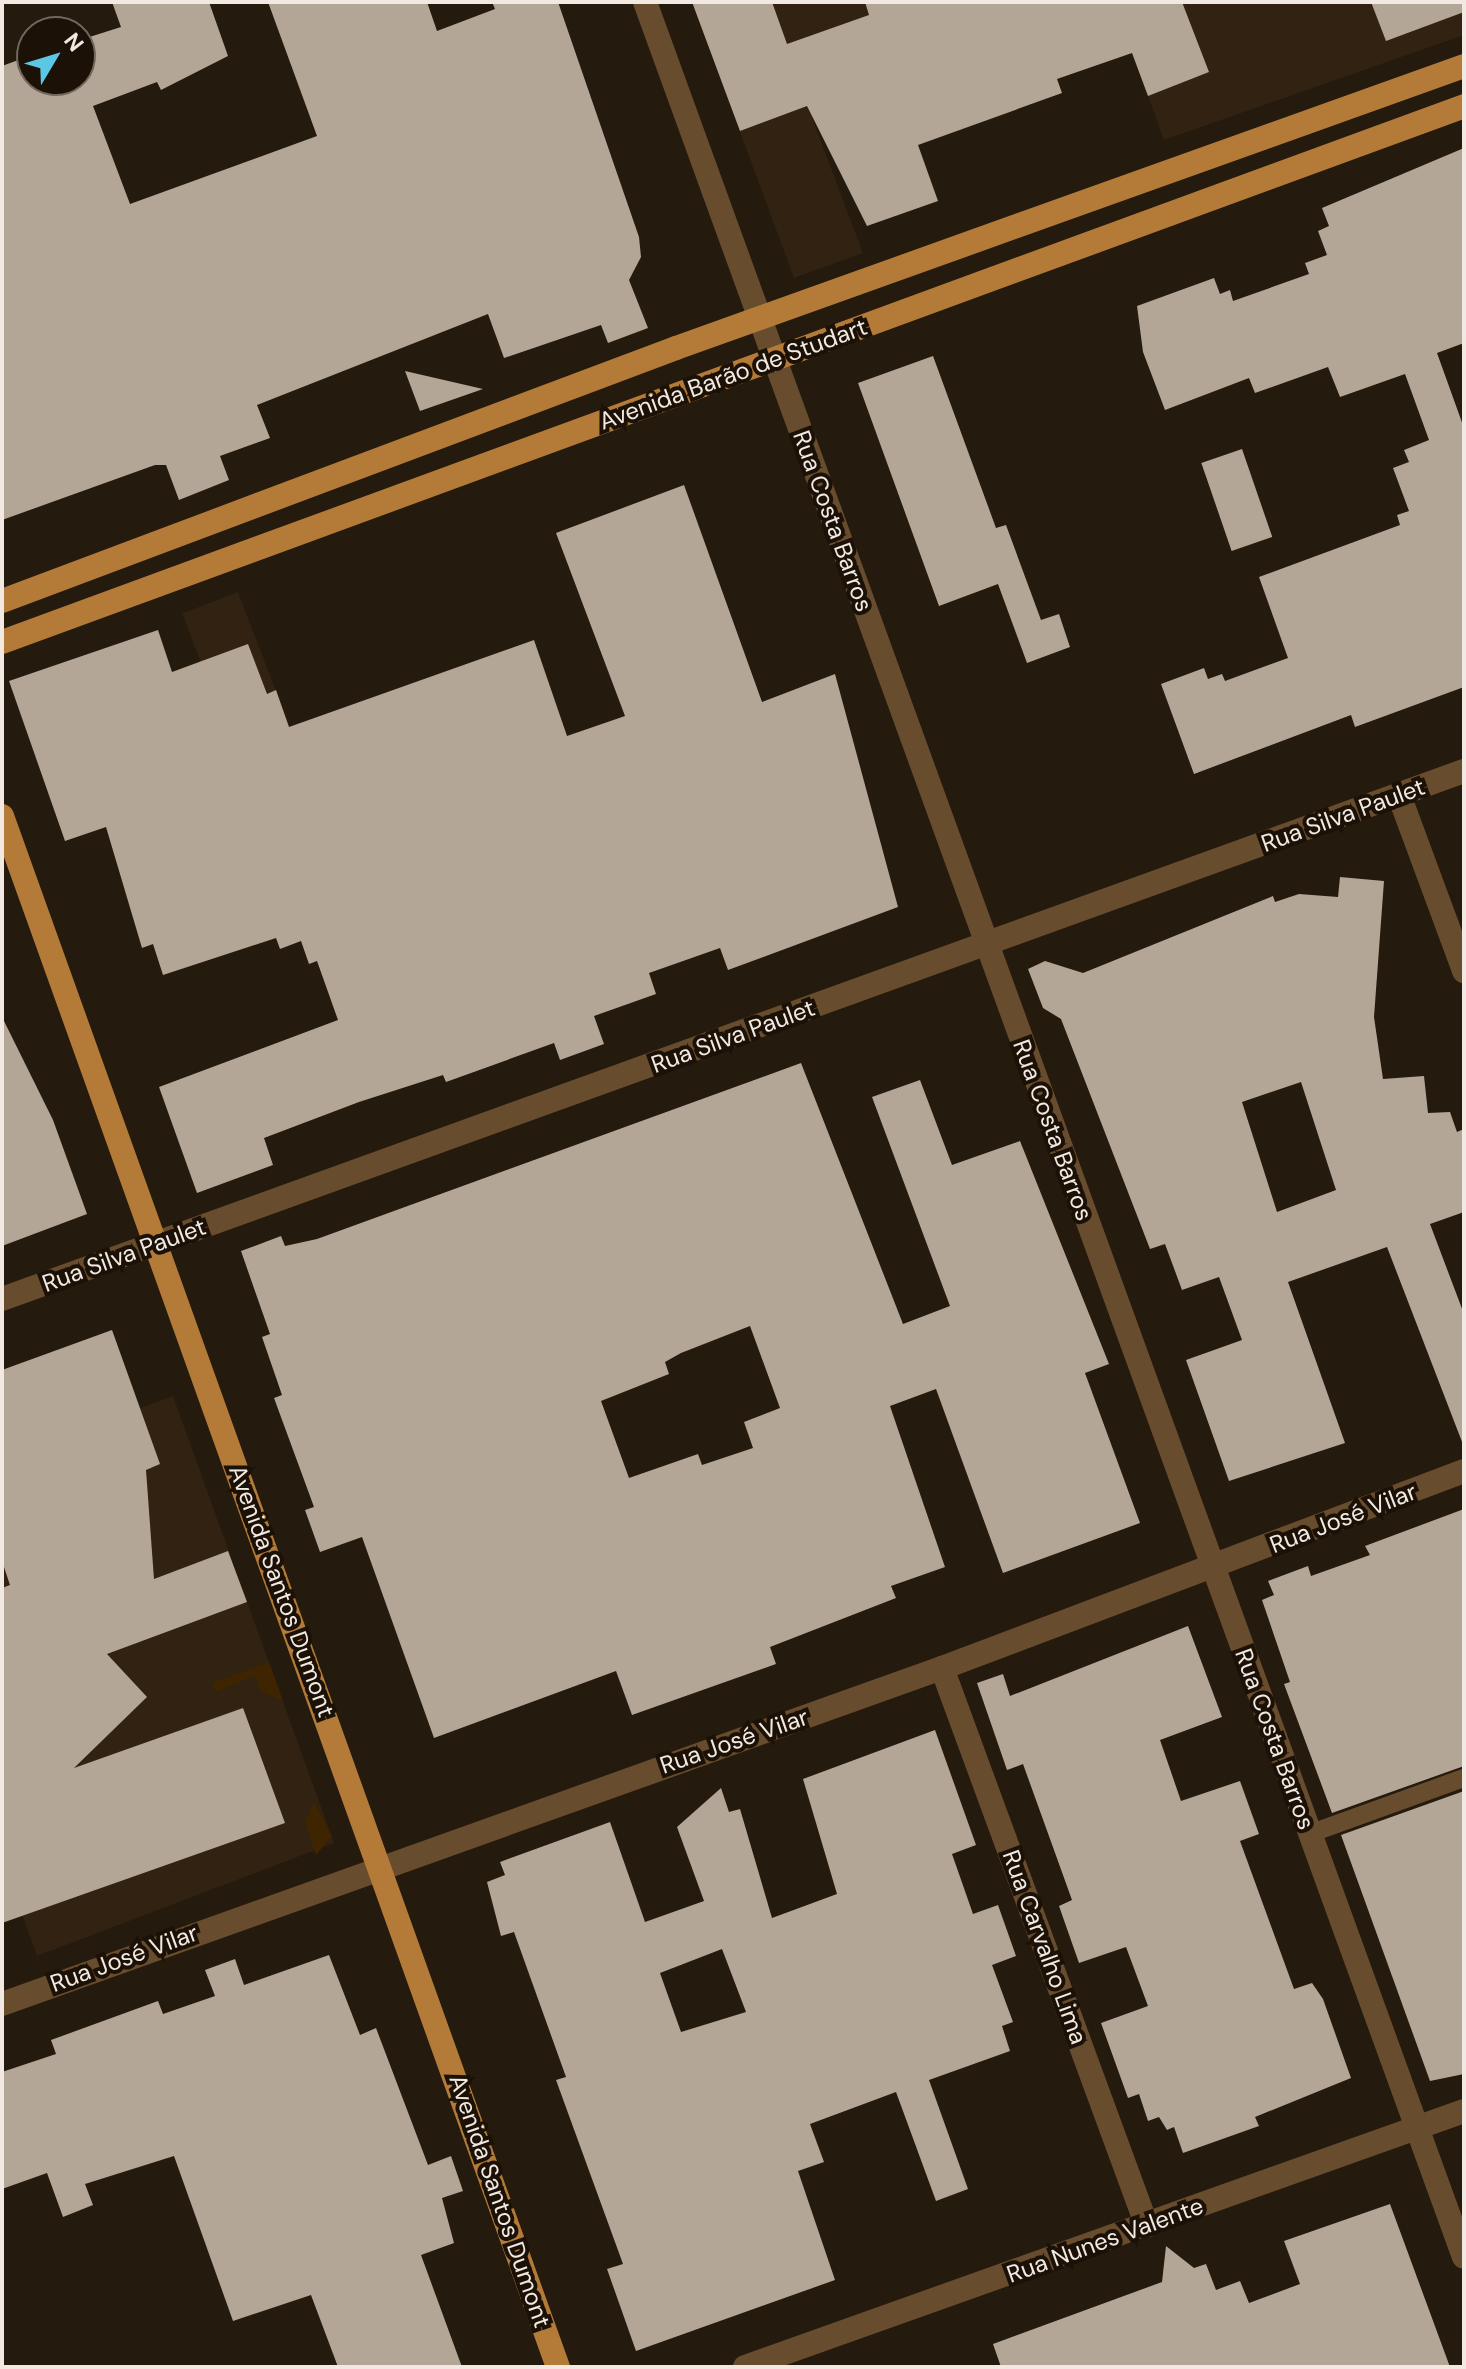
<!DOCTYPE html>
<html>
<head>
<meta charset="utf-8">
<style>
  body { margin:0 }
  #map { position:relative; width:1466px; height:2369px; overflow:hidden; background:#251a0e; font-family:"DM Sans",sans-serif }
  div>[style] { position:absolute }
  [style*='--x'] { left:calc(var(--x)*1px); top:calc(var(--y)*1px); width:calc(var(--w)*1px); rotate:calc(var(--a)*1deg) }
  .built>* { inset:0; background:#312211; transform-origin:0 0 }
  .green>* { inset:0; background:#3f2400 }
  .building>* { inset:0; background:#b4a697; transform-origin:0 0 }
  .service>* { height:18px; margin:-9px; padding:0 9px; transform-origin:9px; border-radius:9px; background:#684c2e }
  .minor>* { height:24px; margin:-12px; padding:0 12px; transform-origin:12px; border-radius:12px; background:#684c2e }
  .tertiary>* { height:24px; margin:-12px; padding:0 12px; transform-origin:12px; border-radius:12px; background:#684c2e }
  .primary>* { height:24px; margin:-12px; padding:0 12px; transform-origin:12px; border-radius:12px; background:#b47b38 }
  span { translate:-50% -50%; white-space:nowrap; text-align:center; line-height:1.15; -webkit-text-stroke:8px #1b1106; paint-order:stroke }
  .street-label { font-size:24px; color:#f2eae2 }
  .frame { position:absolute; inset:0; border:4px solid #f2eae2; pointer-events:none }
  .north { position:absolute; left:16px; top:16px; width:80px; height:80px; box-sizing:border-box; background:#1b1106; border:2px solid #71685e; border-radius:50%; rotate:52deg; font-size:22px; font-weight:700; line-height:32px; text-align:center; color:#f2eae2 }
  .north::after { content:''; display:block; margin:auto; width:28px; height:36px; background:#5ac8e5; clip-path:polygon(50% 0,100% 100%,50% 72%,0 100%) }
</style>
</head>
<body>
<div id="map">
  <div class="built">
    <i style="clip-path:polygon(692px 2px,865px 2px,881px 47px,796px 75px,863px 253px,794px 278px)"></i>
    <i style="clip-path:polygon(1114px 2px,1464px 2px,1464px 35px,1164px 140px)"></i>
    <i style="left:238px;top:592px;width:160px;height:60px;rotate:69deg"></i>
    <i style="clip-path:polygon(173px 1396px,334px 1843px,37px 1956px,2px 1859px,2px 1459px)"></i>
  </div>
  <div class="green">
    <i style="clip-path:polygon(269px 1662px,283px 1701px,261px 1691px,255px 1676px,215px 1692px,212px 1683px)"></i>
    <i style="clip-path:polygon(314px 1802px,332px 1836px,316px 1855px,305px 1822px)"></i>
  </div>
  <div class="building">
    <i style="clip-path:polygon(112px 2px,209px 2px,228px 56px,161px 90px,157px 82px,93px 106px,130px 204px,317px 136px,268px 2px,427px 2px,437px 31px,495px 9px,492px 2px,558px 2px,639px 237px,641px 257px,629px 280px,648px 328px,608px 343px,601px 325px,504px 358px,488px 314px,257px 405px,270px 438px,220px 456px,229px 480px,179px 500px,166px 465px,155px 465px,2px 520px,2px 66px,32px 55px,32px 80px,80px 80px,80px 40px,121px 27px)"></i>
    <i style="clip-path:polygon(692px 2px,772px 2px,787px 44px,869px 15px,865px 2px,1182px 2px,1209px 72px,1148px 96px,1132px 53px,1057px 79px,1062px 93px,918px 145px,938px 201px,867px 226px,807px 106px,740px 131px)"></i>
    <i style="clip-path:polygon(1371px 2px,1464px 2px,1464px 12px,1386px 41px)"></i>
    <i style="clip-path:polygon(1464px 148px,1464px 343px,1437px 353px,1464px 428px,1464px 687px,1355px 727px,1351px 715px,1194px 774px,1161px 684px,1204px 668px,1208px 679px,1222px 674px,1225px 681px,1288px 658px,1259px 577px,1400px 525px,1397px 515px,1409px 511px,1393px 468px,1409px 462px,1404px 450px,1429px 440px,1405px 374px,1340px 397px,1328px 367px,1255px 393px,1249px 378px,1165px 410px,1143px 352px,1137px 306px,1214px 278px,1220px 294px,1230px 290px,1233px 301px,1309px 274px,1305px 263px,1327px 255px,1318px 231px,1329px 226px,1322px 208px)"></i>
    <i style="clip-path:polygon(933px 356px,996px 528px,1006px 525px,1041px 620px,1059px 614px,1070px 647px,1027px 663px,998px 584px,939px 606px,858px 383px)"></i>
    <i style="clip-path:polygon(405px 371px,483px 389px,420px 411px)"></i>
    <i style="left:1242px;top:449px;width:93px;height:43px;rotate:71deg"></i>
    <i style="clip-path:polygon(684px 485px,762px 702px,835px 674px,898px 907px,728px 970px,720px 948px,649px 973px,656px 994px,594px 1016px,604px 1044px,560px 1060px,554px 1043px,446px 1082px,443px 1075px,359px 1102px,264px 1138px,273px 1165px,197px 1193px,159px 1087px,338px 1020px,317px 961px,309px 964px,301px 941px,280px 949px,276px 938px,163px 975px,153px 944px,142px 948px,106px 827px,65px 841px,9px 681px,158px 630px,172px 672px,248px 644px,267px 694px,276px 690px,289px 727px,534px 640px,567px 736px,625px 716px,556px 533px)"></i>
    <i style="clip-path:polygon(evenodd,1340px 877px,1384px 881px,1374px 1017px,1383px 1079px,1424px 1076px,1428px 1113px,1450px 1112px,1457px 1132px,1464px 1129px,1464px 1212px,1430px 1224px,1464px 1314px,1464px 1447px,1387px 1247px,1288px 1282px,1345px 1443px,1229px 1481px,1186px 1360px,1242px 1340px,1219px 1277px,1182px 1290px,1165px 1244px,1150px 1249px,1061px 1019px,1043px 1008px,1028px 969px,1045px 961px,1083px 973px,1273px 896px,1275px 902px,1299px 894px,1338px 897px,1340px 877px,1301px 1082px,1336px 1190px,1277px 1212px,1242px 1102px,1301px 1082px)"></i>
    <i style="clip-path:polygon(2px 1017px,53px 1120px,87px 1214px,2px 1246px)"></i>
    <i style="clip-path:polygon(evenodd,801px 1063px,903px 1324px,950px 1306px,872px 1097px,920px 1080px,952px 1165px,1020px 1141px,1109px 1364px,1085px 1373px,1140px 1523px,1003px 1573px,936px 1389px,890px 1406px,945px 1567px,891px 1586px,896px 1598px,770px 1647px,776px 1664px,632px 1715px,616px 1671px,434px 1738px,362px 1537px,320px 1552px,305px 1510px,314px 1507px,274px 1398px,282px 1395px,262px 1337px,270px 1334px,241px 1251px,281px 1236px,285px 1246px,317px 1239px,801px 1063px,750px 1326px,780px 1408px,744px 1422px,753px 1448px,702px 1465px,698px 1454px,629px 1478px,601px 1401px,669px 1374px,665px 1362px,681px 1353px,750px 1326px)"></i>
    <i style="clip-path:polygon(112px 1330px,160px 1464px,146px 1470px,154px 1579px,228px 1551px,247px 1602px,107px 1654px,147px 1697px,74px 1768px,243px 1708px,285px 1823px,2px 1923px,2px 1588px,10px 1585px,2px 1561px,2px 1370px)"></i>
    <i style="clip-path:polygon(1464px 1509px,1464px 1766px,1332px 1813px,1284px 1684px,1290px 1682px,1262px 1600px,1274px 1595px,1268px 1581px,1308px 1566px,1311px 1576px,1370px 1555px,1365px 1546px)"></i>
    <i style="clip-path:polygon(1188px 1626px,1222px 1717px,1160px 1740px,1181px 1801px,1240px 1781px,1259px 1834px,1240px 1841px,1294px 1989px,1312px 1983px,1323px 1999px,1351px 2078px,1255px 2117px,1259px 2126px,1183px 2153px,1174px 2127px,1167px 2130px,1159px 2117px,1148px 2121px,1139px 2094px,1128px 2098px,1101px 2023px,1148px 2006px,1126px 1947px,1079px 1963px,1059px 1906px,1072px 1900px,1023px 1764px,1007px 1770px,977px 1683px,1003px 1674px,1010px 1696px)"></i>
    <i style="clip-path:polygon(evenodd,935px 1730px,976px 1845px,952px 1854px,973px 1914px,998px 1905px,1016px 1956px,992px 1965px,1013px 2022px,1002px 2026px,1010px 2051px,929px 2080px,968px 2189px,936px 2201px,896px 2092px,810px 2124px,824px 2162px,798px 2171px,835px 2280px,636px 2351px,607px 2269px,623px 2264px,556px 2080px,566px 2077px,514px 1932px,501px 1936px,487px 1882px,505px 1875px,500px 1862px,610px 1822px,645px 1922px,704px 1901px,677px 1827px,721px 1788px,729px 1812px,740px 1809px,772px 1918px,837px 1894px,803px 1779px,935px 1730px,722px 1949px,746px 2012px,681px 2032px,660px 1973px,722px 1949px)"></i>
    <i style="clip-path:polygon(1464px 1791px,1464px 2074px,1430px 2081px,1341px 1835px)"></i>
    <i style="clip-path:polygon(329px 1955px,360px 2035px,376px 2028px,428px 2165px,451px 2156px,463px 2191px,442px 2198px,454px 2243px,421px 2255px,462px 2367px,338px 2367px,311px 2295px,233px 2321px,174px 2156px,85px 2184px,93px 2205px,63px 2217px,47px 2173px,2px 2189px,2px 2072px,56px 2054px,51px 2040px,158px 2001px,163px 2014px,215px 1996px,205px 1970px,235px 1959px,244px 1985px)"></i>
    <i style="clip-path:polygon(1390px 2204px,1450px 2367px,1001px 2367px,993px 2344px,1162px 2282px,1166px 2246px,1194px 2268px,1206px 2264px,1216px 2290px,1240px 2281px,1249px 2303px,1300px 2284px,1284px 2241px)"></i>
  </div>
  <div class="service">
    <i style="--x:1309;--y:1834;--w:165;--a:-19.9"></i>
  </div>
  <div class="minor">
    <i style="--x:1399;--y:795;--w:188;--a:69.7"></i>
    <i style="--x:2;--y:1299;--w:1554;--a:-19.86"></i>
    <i style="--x:942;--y:1668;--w:594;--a:69.83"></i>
    <i style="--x:2;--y:2004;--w:998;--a:-19.67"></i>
    <i style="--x:942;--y:1668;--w:558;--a:-20.68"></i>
    <i style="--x:745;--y:2367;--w:763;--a:-19.6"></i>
  </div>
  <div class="tertiary">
    <i style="--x:645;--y:2;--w:2399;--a:70.04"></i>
  </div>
  <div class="primary">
    <i style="--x:2;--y:601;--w:720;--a:-20.57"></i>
    <i style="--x:676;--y:348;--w:837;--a:-19.69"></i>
    <i style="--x:2;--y:642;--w:1557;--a:-20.13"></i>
    <i style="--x:2;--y:816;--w:1648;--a:70.28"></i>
  </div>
  <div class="street-label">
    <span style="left:733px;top:374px;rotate:-20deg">Avenida Barão de Studart</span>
    <span style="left:833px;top:521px;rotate:70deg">Rua Costa Barros</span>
    <span style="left:1343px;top:815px;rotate:-20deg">Rua Silva Paulet</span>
    <span style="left:733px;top:1036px;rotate:-20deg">Rua Silva Paulet</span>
    <span style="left:1053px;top:1130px;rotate:70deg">Rua Costa Barros</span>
    <span style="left:124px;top:1255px;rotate:-20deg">Rua Silva Paulet</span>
    <span style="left:1343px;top:1518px;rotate:-21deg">Rua José Vilar</span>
    <span style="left:282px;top:1591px;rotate:70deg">Avenida Santos Dumont</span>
    <span style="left:1275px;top:1739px;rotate:70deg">Rua Costa Barros</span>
    <span style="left:734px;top:1741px;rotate:-19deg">Rua José Vilar</span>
    <span style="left:1045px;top:1947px;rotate:70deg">Rua Carvalho Lima</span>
    <span style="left:124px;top:1958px;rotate:-20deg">Rua José Vilar</span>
    <span style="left:500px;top:2201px;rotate:71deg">Avenida Santos Dumont</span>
    <span style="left:1105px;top:2240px;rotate:-20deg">Rua Nunes Valente</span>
  </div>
  <div class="frame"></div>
  <div class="north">N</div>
</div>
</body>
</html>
